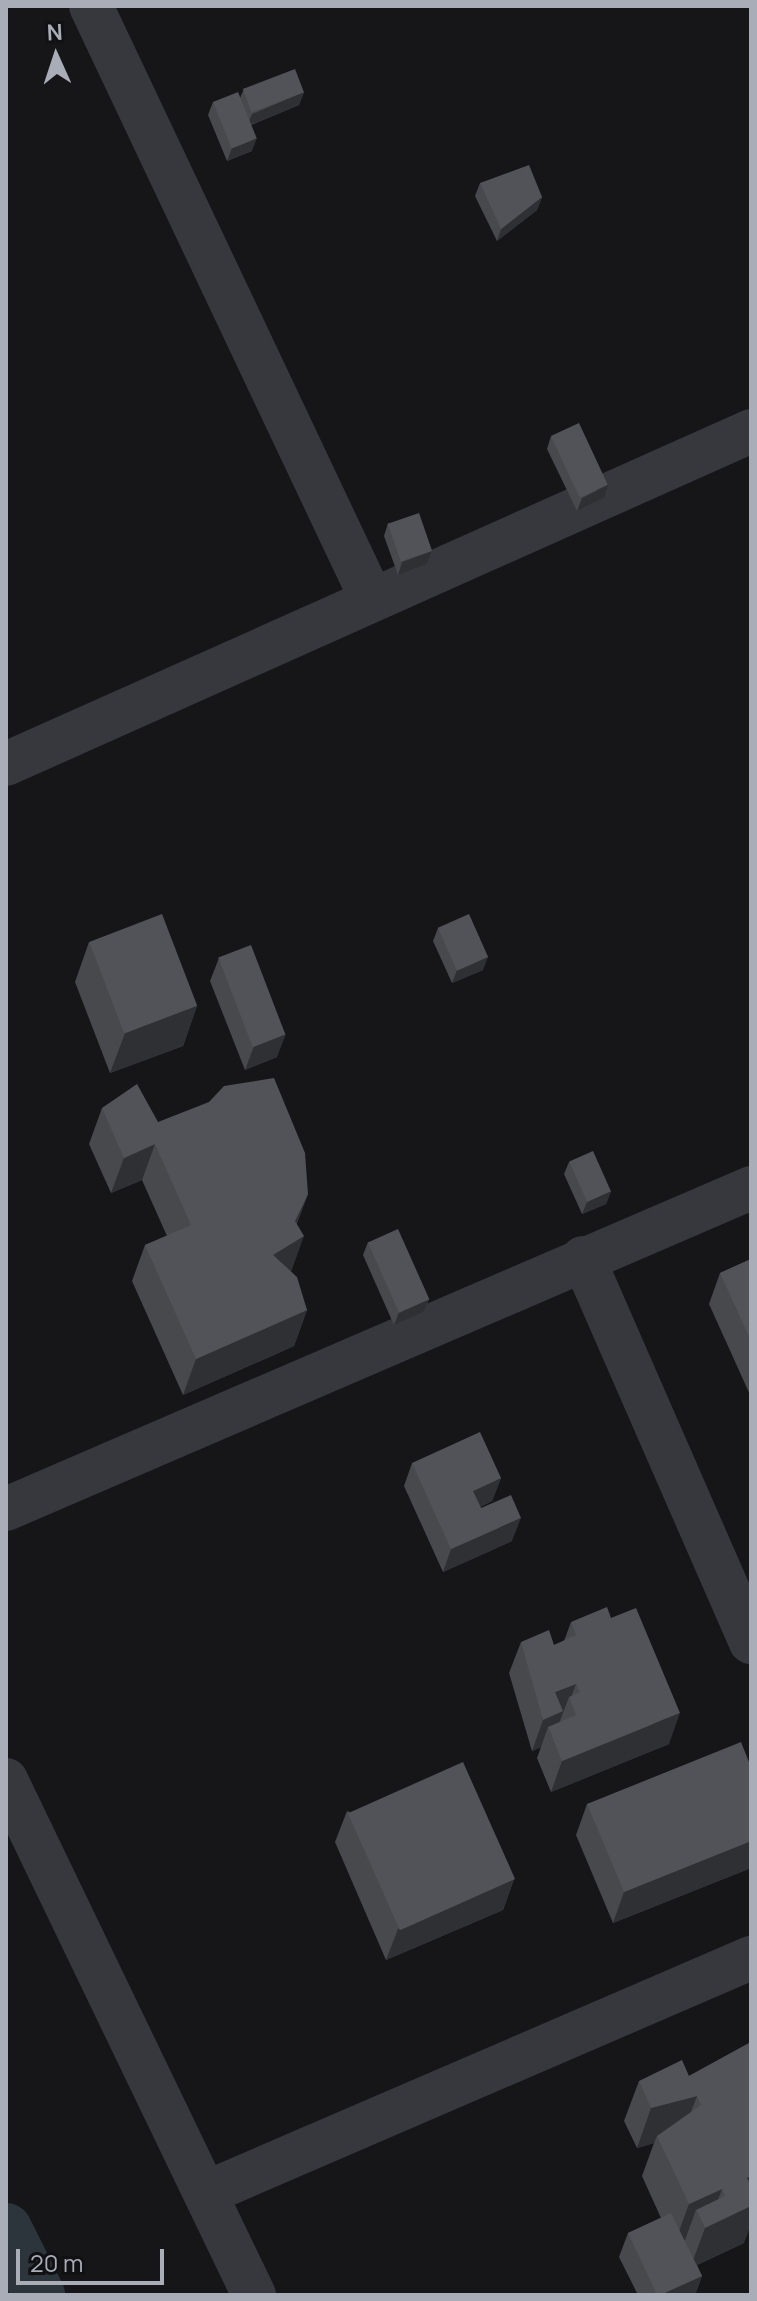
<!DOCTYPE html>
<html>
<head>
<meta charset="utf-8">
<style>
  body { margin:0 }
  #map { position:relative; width:757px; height:2301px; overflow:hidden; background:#161618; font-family:Manrope,sans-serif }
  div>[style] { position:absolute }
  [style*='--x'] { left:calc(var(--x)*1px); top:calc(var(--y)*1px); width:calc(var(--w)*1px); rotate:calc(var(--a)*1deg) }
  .canal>* { height:52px; margin:-26px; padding:0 26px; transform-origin:26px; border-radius:26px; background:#2c353c }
  .minor>* { height:44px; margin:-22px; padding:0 22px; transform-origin:22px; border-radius:22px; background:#37383d }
  .wall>* { inset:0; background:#47494d }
  .shaded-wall>* { inset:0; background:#2f3033 }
  .building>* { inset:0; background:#525359; transform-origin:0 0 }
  span { translate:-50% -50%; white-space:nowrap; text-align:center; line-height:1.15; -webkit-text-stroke:6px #111113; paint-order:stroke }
  .frame { position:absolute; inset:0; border:8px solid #a8adb8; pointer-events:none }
  .north { position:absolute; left:16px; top:16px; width:80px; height:80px; -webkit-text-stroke:6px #111113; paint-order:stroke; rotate:357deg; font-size:22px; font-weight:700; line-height:32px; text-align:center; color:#a8adb8 }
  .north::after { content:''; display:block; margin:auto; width:28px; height:36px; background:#a8adb8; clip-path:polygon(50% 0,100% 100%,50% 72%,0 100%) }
  .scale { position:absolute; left:16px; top:2249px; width:148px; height:36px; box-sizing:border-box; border:4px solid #a8adb8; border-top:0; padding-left:10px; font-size:24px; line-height:28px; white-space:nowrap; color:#a8adb8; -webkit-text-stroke:6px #111113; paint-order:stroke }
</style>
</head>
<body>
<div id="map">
  <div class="canal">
    <i style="--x:6;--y:2229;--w:74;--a:63.4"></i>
  </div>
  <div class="minor">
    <i style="--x:91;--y:6;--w:657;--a:64.68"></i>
    <i style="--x:6;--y:764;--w:816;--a:-24.08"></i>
    <i style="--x:583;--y:1258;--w:419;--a:66.4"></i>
    <i style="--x:6;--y:1509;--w:811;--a:-23.31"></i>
    <i style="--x:6;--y:1780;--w:572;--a:64.29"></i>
    <i style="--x:206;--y:2193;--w:594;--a:-23.33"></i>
  </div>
  <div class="wall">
    <i style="clip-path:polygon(243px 91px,304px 92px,299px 105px,251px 125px,252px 151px,227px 161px,208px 115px,213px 102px,240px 98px)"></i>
    <i style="clip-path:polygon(480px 183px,542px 197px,537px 210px,497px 241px,475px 196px)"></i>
    <i style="clip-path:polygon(551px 436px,604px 498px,577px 511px,547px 449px)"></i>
    <i style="clip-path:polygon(388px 523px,432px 551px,427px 564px,398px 575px,384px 536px)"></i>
    <i style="clip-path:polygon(438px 928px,483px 970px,452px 983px,433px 941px)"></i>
    <i style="clip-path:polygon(89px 942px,197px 1006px,183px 1046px,110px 1073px,75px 982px)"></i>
    <i style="clip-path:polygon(219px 958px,277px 1057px,245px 1070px,210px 981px)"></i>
    <i style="clip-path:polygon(102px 1108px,158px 1122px,308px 1194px,297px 1223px,291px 1272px,307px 1310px,294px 1346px,183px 1395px,132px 1281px,145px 1245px,167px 1236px,142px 1180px,111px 1193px,89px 1144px)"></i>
    <i style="clip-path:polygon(569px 1162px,611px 1191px,606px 1204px,582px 1214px,564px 1174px)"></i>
    <i style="clip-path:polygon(368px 1242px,429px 1299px,424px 1312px,394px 1325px,363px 1255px)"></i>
    <i style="clip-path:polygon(751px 1259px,751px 1397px,709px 1304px,720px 1273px)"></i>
    <i style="clip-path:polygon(412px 1463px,501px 1478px,492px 1501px,480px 1507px,512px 1541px,443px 1572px,404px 1486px)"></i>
    <i style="clip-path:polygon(571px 1622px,669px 1744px,551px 1792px,537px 1758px,541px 1747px,532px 1751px,509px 1673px,521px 1642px,554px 1645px,564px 1641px)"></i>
    <i style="clip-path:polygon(751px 1767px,751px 1868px,613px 1923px,576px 1835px,587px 1804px)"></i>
    <i style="clip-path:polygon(347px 1811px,514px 1879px,503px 1910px,386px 1960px,335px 1842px)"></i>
    <i style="clip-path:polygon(751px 2042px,744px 2243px,697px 2265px,702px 2276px,695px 2295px,638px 2295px,619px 2257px,628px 2233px,661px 2218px,642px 2176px,654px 2143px,637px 2148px,624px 2121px,639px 2081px,689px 2076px)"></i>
  </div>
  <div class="shaded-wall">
    <i style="clip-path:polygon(304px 92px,299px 105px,247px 126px,252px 114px)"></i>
    <i style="clip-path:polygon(257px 138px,252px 151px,227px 161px,232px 148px)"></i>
    <i style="clip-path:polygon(542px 197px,537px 210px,497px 241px,501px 229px)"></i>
    <i style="clip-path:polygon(608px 485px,604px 498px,577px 511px,582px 498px)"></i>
    <i style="clip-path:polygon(432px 551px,427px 564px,398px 575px,402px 562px)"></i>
    <i style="clip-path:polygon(488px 957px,483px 970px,452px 983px,457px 970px)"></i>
    <i style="clip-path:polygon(197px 1006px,183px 1046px,110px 1073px,125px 1033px)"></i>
    <i style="clip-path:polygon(286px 1034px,277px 1057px,245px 1070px,254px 1046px)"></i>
    <i style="clip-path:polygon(155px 1144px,142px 1180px,111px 1193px,124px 1158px)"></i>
    <i style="clip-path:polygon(611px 1191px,606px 1204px,582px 1214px,587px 1202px)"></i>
    <i style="clip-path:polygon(308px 1194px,294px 1229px,304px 1236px,291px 1272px,273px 1255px,295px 1221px)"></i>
    <i style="clip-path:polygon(429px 1299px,424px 1312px,394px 1325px,399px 1312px)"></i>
    <i style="clip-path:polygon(307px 1310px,294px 1346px,183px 1395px,196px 1359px)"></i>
    <i style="clip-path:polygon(501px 1478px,492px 1501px,464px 1514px,473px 1491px)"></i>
    <i style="clip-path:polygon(521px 1518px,512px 1541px,443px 1572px,451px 1549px)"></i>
    <i style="clip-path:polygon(576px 1684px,570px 1700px,569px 1697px,553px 1739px,548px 1727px,541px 1747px,532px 1751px,543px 1720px,555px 1692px)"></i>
    <i style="clip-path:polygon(680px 1713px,669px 1744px,551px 1792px,562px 1761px)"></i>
    <i style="clip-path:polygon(751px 1841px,751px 1868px,613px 1923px,624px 1892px)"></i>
    <i style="clip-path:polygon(514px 1879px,503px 1910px,386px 1960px,398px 1929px)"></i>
    <i style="clip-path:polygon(697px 2096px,682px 2136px,657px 2136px,654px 2143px,637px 2148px,651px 2108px)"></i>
    <i style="clip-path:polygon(751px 2176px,751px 2225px,744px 2243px,690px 2268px,705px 2228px,696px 2210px,685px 2240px,674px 2245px,689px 2204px,722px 2189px,708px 2227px,747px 2178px)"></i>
    <i style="clip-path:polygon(702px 2276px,695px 2295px,660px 2295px)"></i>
  </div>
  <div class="building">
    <i style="left:295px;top:69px;width:25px;height:56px;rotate:69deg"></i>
    <i style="left:238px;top:92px;width:50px;height:27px;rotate:68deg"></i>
    <i style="clip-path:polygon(529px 165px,542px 197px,501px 229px,480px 183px)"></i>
    <i style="left:579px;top:423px;width:68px;height:31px;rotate:65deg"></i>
    <i style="left:419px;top:513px;width:40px;height:33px;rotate:71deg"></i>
    <i style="left:162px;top:914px;width:98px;height:78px;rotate:69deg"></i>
    <i style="left:469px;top:914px;width:47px;height:34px;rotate:66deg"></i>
    <i style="left:251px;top:945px;width:96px;height:35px;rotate:69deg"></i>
    <i style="clip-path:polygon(274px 1078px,305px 1153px,308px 1194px,295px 1221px,304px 1236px,273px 1255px,297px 1277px,307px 1310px,196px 1359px,145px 1245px,191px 1225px,155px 1144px,124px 1158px,102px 1108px,137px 1084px,158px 1122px,209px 1102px,224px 1086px)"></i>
    <i style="left:593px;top:1151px;width:44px;height:26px;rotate:66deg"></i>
    <i style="left:398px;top:1229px;width:77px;height:33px;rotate:66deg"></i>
    <i style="clip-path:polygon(751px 1259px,751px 1341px,720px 1273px)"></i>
    <i style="clip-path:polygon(480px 1432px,501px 1478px,473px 1491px,481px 1508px,511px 1495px,521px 1518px,451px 1549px,412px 1463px)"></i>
    <i style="clip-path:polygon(607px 1607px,611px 1618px,636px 1608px,680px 1713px,562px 1761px,548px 1727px,576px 1715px,569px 1697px,580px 1692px,576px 1684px,555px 1692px,563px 1711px,543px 1720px,521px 1642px,549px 1630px,554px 1645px,576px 1635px,571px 1622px)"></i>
    <i style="clip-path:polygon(741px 1742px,751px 1767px,751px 1841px,624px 1892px,587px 1804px)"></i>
    <i style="left:463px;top:1762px;width:128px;height:126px;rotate:66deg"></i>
    <i style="clip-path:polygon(751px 2042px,751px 2176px,747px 2178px,751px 2186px,751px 2206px,705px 2228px,696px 2210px,725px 2196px,722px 2189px,689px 2204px,657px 2136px,701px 2105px,697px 2096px,651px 2108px,639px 2081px,682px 2060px,689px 2076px)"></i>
    <i style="clip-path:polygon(671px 2213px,702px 2276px,660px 2295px,657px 2295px,628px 2233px)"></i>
  </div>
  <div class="frame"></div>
  <div class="north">N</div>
  <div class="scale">20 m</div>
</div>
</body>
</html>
